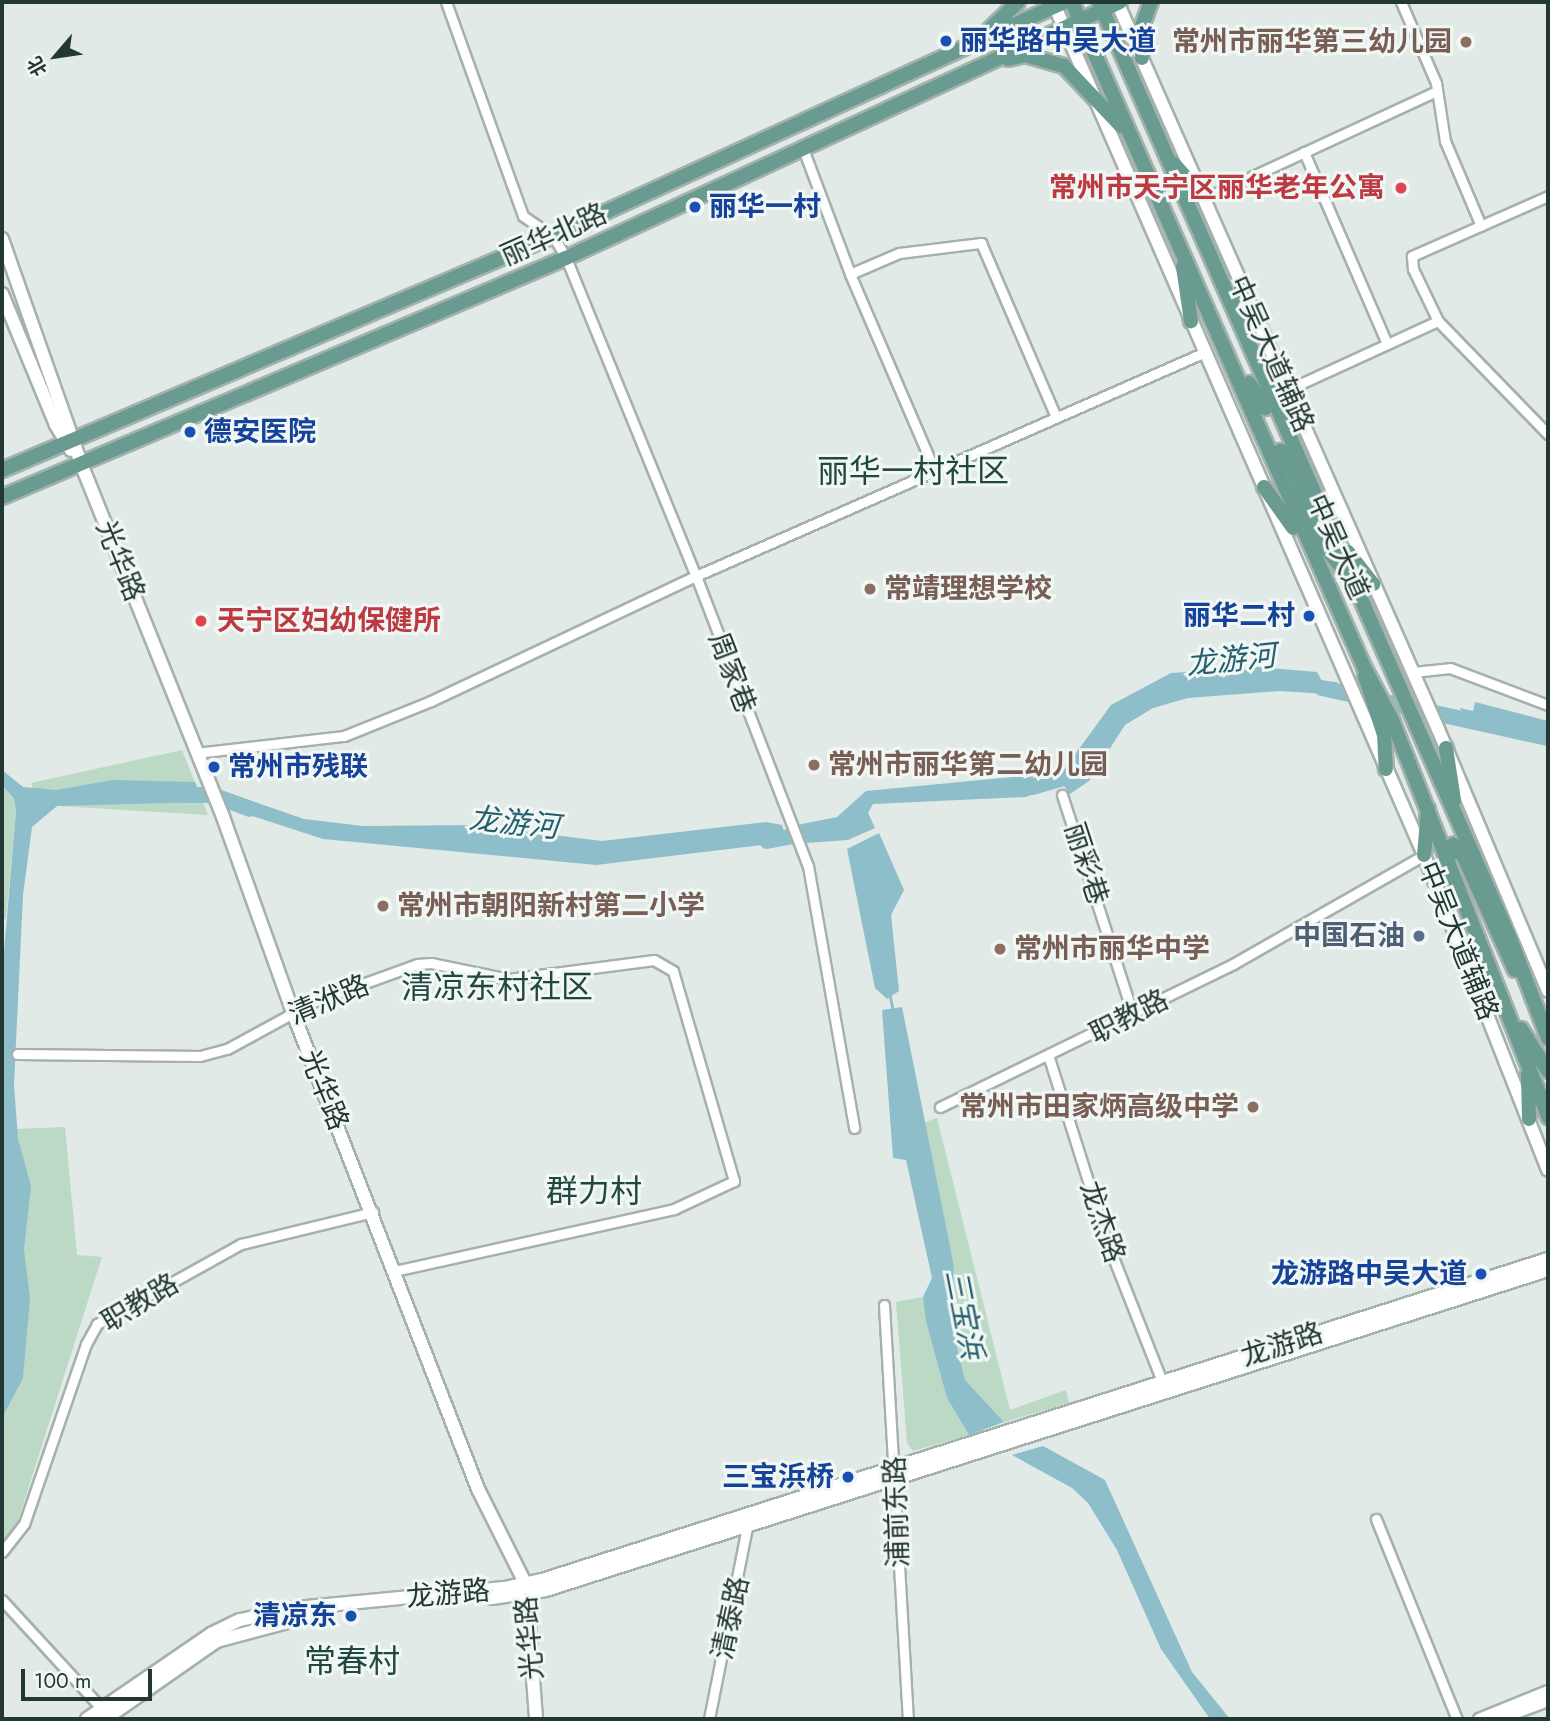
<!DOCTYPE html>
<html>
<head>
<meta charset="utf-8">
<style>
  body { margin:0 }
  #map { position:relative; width:1550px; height:1721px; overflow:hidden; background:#e1eae6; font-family:Jost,"Noto Sans SC",sans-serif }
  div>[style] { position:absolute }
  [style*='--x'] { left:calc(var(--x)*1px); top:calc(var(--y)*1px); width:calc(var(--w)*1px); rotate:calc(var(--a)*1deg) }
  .green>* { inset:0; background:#bbd9c5 }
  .water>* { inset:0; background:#8ebeca }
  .stream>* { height:2.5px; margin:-1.25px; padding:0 1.25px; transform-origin:1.25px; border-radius:1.25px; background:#8ebeca }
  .river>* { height:16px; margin:-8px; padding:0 8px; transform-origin:8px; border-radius:8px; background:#8ebeca }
  .roads { filter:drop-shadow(2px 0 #a4b1ad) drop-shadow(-2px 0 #a4b1ad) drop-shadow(0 2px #a4b1ad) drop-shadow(0 -2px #a4b1ad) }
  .minor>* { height:9px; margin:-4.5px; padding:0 4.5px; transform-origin:4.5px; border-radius:4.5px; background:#fff }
  .tertiary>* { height:10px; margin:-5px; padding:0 5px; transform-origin:5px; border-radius:5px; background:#fff }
  .secondary>* { height:12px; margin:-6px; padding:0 6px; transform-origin:6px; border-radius:6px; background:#fff }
  .primary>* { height:14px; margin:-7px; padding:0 7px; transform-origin:7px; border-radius:7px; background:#699b90 }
  .dots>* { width:19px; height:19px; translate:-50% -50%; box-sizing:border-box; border:4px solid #f1f7f4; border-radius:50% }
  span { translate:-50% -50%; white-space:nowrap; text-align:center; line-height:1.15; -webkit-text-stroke:6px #f1f7f4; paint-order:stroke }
  .transit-label { font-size:28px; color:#164399; font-weight:700 }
  .left { translate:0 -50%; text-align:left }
  .right { translate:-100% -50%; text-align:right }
  .education-label { font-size:28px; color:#785e54; font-weight:700 }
  .health-label { font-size:28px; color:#be3a42; font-weight:700 }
  .street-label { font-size:28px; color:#233834 }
  .service-label { font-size:28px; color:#4e5e75; font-weight:700 }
  .water-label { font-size:30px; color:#235f6e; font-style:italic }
  .quarter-label { font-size:32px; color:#214840 }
  .frame { position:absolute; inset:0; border:4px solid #233834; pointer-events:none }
  .north { position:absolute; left:21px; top:21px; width:70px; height:70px; -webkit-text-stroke:5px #f1f7f4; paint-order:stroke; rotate:241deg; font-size:19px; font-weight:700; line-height:28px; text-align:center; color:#233834 }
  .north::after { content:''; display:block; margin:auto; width:24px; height:32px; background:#233834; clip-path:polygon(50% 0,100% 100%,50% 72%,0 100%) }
  .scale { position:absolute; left:21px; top:1669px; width:131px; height:32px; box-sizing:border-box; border:4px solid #233834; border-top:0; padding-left:9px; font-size:21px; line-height:24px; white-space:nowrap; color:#233834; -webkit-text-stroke:5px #f1f7f4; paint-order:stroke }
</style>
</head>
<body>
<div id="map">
  <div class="green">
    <i style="clip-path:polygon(182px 750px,208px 815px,58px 806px,40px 816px,31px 783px)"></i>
    <i style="clip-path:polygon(2px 785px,14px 800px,16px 811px,6px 919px,2px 919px)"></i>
    <i style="clip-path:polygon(937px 1118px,1010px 1410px,1066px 1390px,1069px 1403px,1004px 1422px,965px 1380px,951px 1322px,954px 1266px,923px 1123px)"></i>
    <i style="clip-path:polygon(65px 1127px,77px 1255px,102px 1257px,14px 1533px,2px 1543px,2px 1401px,14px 1318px,17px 1129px)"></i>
    <i style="clip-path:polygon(923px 1297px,947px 1398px,969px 1435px,913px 1451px,907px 1443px,896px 1302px)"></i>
  </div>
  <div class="water">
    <i style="clip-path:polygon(1258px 667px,1317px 672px,1322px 681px,1337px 682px,1343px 695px,1280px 691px,1188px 698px,1153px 708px,1125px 725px,1089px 781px,1070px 794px,1064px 786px,1060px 775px,1111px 705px,1171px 673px)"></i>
    <i style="clip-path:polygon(1475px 702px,1548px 721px,1548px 741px,1499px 722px,1483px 726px,1465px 720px,1460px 708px,1473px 711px)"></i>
    <i style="clip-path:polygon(2px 770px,23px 787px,56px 790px,113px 780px,195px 782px,203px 802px,57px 806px,32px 827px,23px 895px,14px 1084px,18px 1139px,31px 1186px,24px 1250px,30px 1298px,23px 1378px,2px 1418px,2px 976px,16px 811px,14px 799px,2px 785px)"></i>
    <i style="clip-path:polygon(1043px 774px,1052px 777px,1055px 786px,1026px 797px,873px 804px,868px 813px,875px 828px,848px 840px,806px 843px,797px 825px,837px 817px,866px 791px)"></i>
    <i style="clip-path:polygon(226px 792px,304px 819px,363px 826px,475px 825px,602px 841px,766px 822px,782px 825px,787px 842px,596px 865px,323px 839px,234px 810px)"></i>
    <i style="clip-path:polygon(879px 833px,904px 890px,891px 915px,899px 991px,887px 999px,875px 988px,847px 849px)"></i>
    <i style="clip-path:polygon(902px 1007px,954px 1266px,951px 1322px,965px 1380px,1004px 1422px,969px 1435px,947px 1398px,926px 1321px,923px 1297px,932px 1278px,906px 1160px,893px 1158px,882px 1010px)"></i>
    <i style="clip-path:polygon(1043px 1446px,1105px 1480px,1192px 1672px,1230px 1719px,1210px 1719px,1161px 1649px,1117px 1550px,1088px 1503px,1072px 1488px,1012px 1455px)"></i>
  </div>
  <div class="stream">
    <i style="--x:890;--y:995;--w:14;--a:78"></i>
  </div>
  <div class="river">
    <i style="--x:1322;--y:688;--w:231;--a:12.5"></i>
    <i style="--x:1032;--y:787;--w:44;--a:-15.9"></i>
    <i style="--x:1074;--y:775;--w:7;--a:-56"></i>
    <i style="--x:181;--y:795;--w:31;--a:0"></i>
    <i style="--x:212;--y:795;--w:40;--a:20.2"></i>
    <i style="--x:767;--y:841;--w:58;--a:-10.9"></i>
  </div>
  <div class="roads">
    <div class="minor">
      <i style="--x:446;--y:2;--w:227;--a:70.2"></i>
      <i style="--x:523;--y:216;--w:36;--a:34"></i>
      <i style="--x:553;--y:236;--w:26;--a:59"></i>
      <i style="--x:566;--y:258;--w:344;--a:67.8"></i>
      <i style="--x:696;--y:576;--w:311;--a:68.9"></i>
      <i style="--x:808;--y:866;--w:266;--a:80"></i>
      <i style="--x:1401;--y:2;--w:88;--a:66.6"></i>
      <i style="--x:1436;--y:83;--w:59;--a:81.2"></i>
      <i style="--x:1445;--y:141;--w:92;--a:67"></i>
      <i style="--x:802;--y:146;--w:137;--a:69.4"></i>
      <i style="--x:850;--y:274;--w:215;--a:66.7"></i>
      <i style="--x:1304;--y:152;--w:209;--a:66.6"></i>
      <i style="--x:1548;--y:196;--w:149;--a:156.2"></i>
      <i style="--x:1412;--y:256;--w:13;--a:86"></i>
      <i style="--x:1413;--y:269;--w:58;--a:64.3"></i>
      <i style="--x:1438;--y:321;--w:158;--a:45.8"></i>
      <i style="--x:1203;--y:199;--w:258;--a:-24.8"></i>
      <i style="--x:850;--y:274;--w:53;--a:-23.2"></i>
      <i style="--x:899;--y:253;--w:83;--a:-7"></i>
      <i style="--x:981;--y:243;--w:189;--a:66.7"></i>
      <i style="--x:1287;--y:390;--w:166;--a:-24.6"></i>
      <i style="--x:1413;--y:672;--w:37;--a:-6"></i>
      <i style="--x:1450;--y:668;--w:105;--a:20.7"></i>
      <i style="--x:196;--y:753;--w:149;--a:-6.6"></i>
      <i style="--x:344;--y:736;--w:94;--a:-21.9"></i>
      <i style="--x:431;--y:701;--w:293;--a:-25.3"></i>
      <i style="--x:696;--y:576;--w:556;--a:-23.75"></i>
      <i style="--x:1062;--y:795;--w:231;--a:72.1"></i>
      <i style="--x:17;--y:1054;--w:183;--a:0.6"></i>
      <i style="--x:200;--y:1056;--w:28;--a:-15"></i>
      <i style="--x:227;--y:1049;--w:100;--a:-28.6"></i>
      <i style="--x:315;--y:1001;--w:109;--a:-19.9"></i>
      <i style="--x:417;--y:964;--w:14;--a:-4"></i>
      <i style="--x:431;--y:963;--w:79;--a:11.7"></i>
      <i style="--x:508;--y:979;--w:147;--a:-7.4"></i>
      <i style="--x:654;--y:960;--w:22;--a:30"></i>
      <i style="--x:673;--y:971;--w:219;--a:73.8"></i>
      <i style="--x:734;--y:1181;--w:66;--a:155"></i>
      <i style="--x:674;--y:1209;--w:286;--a:167.5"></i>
      <i style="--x:1049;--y:1058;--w:198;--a:72.4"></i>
      <i style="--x:1109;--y:1247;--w:147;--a:68.5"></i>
      <i style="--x:940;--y:1107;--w:326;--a:-26"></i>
      <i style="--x:1233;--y:964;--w:220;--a:-29.7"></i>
      <i style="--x:884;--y:1305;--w:415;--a:86.7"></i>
      <i style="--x:1376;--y:1519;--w:216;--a:68"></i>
      <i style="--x:2;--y:1552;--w:36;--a:-52"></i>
      <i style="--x:24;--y:1524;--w:190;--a:-71"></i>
      <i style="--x:86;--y:1344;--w:23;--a:-61"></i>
      <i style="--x:97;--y:1324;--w:165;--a:-29.1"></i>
      <i style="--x:241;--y:1244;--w:136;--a:-13.6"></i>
      <i style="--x:2;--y:1600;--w:152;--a:47.4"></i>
      <i style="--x:709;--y:1719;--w:201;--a:-78.8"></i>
    </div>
    <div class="tertiary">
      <i style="--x:1479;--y:1719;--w:74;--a:-22.1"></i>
      <i style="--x:1500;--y:1719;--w:51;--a:-20.6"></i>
    </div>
    <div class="secondary">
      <i style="--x:1053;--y:2;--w:930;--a:66.49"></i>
      <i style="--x:1424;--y:855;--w:338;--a:68.5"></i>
      <i style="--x:1117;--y:2;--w:795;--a:66.18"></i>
      <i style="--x:1438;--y:729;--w:284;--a:67.2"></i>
      <i style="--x:2;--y:239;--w:241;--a:70.6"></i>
      <i style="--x:82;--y:466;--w:378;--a:68.1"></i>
      <i style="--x:223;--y:817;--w:208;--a:70.3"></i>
      <i style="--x:293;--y:1013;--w:511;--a:68.76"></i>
      <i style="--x:478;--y:1489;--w:107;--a:63.4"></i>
      <i style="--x:526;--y:1585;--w:134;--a:85.7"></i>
      <i style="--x:2;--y:294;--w:142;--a:67.6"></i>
      <i style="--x:56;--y:425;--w:29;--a:59"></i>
      <i style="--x:492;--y:1598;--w:55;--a:-8.4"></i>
      <i style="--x:546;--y:1590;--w:1052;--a:-17.71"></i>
      <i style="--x:87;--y:1719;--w:150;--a:-34.4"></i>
      <i style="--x:211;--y:1634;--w:32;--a:-26"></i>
      <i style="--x:240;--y:1620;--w:57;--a:-12.1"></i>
      <i style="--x:296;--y:1608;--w:209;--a:-5.5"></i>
      <i style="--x:504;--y:1588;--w:39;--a:-12"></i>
      <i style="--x:542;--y:1580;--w:1056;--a:-17.7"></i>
      <i style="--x:105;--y:1719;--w:136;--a:-34.9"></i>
      <i style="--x:217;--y:1641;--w:104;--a:-15.1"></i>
    </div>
    <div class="primary">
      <i style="--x:1072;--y:2;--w:726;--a:66.29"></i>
      <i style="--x:1364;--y:667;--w:60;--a:62.2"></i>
      <i style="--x:1392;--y:720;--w:427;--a:68.5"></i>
      <i style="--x:1099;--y:2;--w:1025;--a:66.31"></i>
      <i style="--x:1511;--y:941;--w:104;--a:69.1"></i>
      <i style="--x:989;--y:30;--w:40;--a:-44"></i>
      <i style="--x:1142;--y:58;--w:29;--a:-92"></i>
      <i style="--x:1141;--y:29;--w:29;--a:-70"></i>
      <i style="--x:1008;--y:59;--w:17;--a:-13"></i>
      <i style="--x:1025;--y:55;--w:41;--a:15.8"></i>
      <i style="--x:1064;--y:66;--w:83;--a:46.5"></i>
      <i style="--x:1173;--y:163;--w:40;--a:48"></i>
      <i style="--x:1183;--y:267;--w:55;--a:81.6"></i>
      <i style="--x:1241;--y:288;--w:39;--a:78"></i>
      <i style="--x:1249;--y:383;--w:30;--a:57"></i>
      <i style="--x:1265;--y:408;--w:5;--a:-37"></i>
      <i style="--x:1269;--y:405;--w:14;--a:-94"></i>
      <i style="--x:1277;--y:468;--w:14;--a:-98"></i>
      <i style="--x:1275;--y:454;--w:7;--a:-27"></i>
      <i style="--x:1281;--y:451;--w:15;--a:53"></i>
      <i style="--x:1290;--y:463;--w:94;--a:66.7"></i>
      <i style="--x:1327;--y:549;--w:23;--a:52"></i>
      <i style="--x:2;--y:470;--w:599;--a:-23.01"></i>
      <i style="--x:553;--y:236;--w:562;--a:-24.6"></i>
      <i style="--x:1264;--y:487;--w:50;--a:54.7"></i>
      <i style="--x:2;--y:497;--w:613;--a:-22.97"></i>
      <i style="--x:566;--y:258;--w:610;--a:-24.8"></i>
      <i style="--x:1348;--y:552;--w:41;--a:52"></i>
      <i style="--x:1365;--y:676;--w:62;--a:72.1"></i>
      <i style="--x:1384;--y:735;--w:34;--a:87"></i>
      <i style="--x:1446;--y:748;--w:53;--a:81.3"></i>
      <i style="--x:1424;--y:855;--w:46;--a:-85"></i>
      <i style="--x:1449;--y:857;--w:13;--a:-72"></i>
      <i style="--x:1453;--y:845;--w:16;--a:47"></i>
      <i style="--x:1464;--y:857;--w:124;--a:65.7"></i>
      <i style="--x:1521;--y:1029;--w:50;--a:57.3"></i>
      <i style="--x:1528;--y:1075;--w:44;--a:88.7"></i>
    </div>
  </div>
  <div class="dots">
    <i style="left:946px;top:41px;background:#1a4fb4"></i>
    <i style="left:1466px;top:42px;background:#8d6e63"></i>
    <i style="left:1401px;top:188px;background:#e0444e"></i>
    <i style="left:695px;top:207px;background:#1a4fb4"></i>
    <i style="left:190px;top:432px;background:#1a4fb4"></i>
    <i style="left:870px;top:589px;background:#8d6e63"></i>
    <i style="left:1309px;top:616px;background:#1a4fb4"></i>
    <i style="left:201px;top:621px;background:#e0444e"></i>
    <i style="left:814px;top:765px;background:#8d6e63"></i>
    <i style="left:214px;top:767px;background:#1a4fb4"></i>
    <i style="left:383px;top:906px;background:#8d6e63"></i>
    <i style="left:1419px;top:936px;background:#5c6f8a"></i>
    <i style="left:1000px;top:949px;background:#8d6e63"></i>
    <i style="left:1253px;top:1107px;background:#8d6e63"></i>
    <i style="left:1481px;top:1274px;background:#1a4fb4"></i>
    <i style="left:848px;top:1477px;background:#1a4fb4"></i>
    <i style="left:351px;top:1616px;background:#1a4fb4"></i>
  </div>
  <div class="transit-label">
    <span class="left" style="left:960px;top:41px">丽华路中吴大道</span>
    <span class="left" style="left:709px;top:207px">丽华一村</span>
    <span class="left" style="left:204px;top:432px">德安医院</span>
    <span class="right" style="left:1295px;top:616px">丽华二村</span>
    <span class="left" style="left:228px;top:767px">常州市残联</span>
    <span class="right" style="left:1467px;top:1274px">龙游路中吴大道</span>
    <span class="right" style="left:834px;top:1477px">三宝浜桥</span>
    <span class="right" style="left:337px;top:1616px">清凉东</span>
  </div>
  <div class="education-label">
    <span class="right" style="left:1452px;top:42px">常州市丽华第三幼儿园</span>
    <span class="left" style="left:884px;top:589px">常靖理想学校</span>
    <span class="left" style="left:828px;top:765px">常州市丽华第二幼儿园</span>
    <span class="left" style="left:397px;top:906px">常州市朝阳新村第二小学</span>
    <span class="left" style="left:1014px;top:949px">常州市丽华中学</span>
    <span class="right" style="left:1239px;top:1107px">常州市田家炳高级中学</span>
  </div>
  <div class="health-label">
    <span class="right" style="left:1385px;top:188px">常州市天宁区丽华老年公寓</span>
    <span class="left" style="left:217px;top:621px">天宁区妇幼保健所</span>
  </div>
  <div class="street-label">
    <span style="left:554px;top:235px;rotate:-24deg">丽华北路</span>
    <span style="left:1271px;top:354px;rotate:66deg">中吴大道辅路</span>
    <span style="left:1338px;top:547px;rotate:66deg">中吴大道</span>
    <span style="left:120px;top:561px;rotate:68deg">光华路</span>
    <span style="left:732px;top:673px;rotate:69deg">周家巷</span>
    <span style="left:1086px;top:864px;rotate:72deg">丽彩巷</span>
    <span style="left:1458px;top:941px;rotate:68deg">中吴大道辅路</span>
    <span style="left:329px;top:1000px;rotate:-23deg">清洑路</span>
    <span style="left:1129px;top:1017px;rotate:-27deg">职教路</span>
    <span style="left:324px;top:1090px;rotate:68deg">光华路</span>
    <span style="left:1102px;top:1222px;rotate:71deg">龙杰路</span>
    <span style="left:140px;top:1303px;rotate:-31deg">职教路</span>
    <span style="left:1282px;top:1345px;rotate:-18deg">龙游路</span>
    <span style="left:897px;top:1512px;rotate:-92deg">浦前东路</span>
    <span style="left:448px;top:1594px;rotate:-5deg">龙游路</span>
    <span style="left:731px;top:1618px;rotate:-78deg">清泰路</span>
    <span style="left:530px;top:1638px;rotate:-95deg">光华路</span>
  </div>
  <div class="service-label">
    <span class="right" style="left:1405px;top:936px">中国石油</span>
  </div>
  <div class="water-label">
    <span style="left:1231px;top:660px;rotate:-6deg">龙游河</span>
    <span style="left:514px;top:823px;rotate:6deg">龙游河</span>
    <span style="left:964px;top:1314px;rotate:79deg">三宝浜</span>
  </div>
  <div class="quarter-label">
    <span style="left:913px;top:471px">丽华一村社区</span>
    <span style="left:497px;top:987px">清凉东村社区</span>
    <span style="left:594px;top:1191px">群力村</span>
    <span style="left:352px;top:1661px">常春村</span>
  </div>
  <div class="frame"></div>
  <div class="north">北</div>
  <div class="scale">100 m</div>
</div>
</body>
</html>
